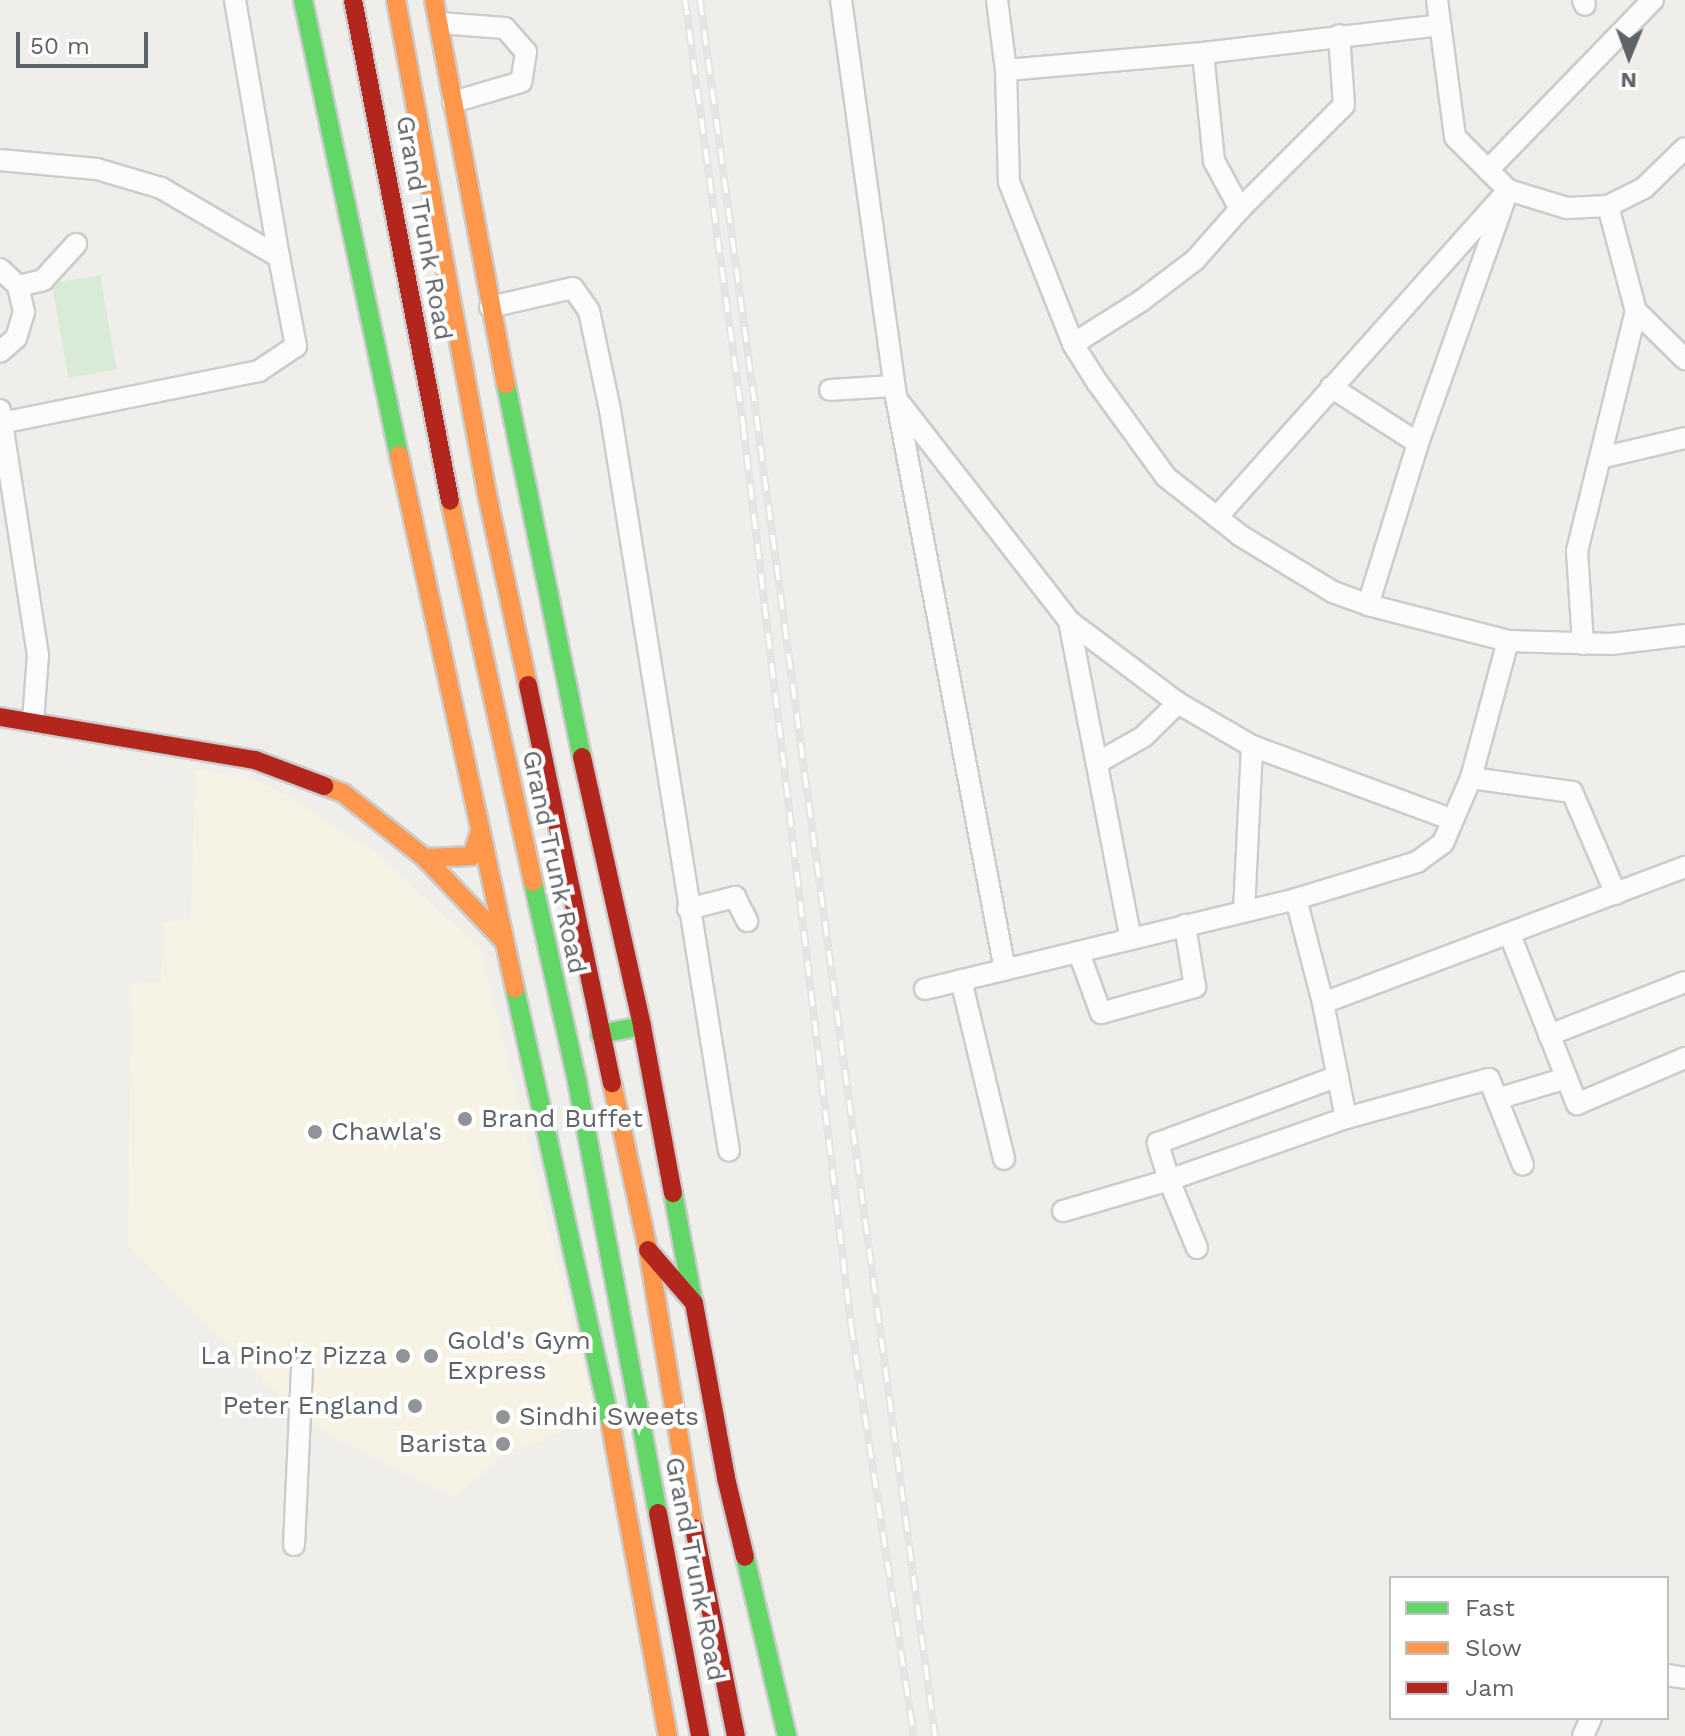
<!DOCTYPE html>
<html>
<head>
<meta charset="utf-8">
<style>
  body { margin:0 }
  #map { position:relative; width:1685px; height:1736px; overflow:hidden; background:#efeeea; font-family:"Work Sans",sans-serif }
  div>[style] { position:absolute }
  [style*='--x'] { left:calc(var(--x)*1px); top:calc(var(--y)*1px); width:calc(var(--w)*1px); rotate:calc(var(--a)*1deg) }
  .commercial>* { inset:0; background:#f7f3e4 }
  .green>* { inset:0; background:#d8ebd6; transform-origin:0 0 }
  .roads { filter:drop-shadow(2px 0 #cbcccc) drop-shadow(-2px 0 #cbcccc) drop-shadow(0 2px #cbcccc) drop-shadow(0 -2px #cbcccc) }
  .street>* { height:20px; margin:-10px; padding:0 10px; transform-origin:10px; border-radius:10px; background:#fdfcfc }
  .fast>* { height:18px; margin:-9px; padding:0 9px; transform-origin:9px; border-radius:9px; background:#63d668 }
  .slow>* { height:18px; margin:-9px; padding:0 9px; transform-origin:9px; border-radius:9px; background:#ff974d }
  .jam>* { height:18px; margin:-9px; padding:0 9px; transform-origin:9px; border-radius:9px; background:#b3261e }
  .rail>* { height:8px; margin-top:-4px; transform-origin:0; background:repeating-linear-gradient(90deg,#fff 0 15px,#e4e4e4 0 30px); box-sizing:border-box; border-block:2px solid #e4e4e4 }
  .dots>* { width:22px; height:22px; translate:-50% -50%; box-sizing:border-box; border:4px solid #fff; border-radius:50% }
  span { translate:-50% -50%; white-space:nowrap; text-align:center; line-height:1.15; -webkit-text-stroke:8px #fff; paint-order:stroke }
  .street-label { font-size:26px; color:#5f6368 }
  .poi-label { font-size:26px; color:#5f6368 }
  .left { translate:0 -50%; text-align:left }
  .right { translate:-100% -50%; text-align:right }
  .legend { position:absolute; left:1389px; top:1576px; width:280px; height:144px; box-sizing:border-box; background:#fff; border:2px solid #bfc1c3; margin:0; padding:10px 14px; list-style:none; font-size:24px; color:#5f6368 }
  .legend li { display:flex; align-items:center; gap:16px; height:40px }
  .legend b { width:40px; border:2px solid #bfc1c3 }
  .north { position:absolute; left:1589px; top:16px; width:80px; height:80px; -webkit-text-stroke:6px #fff; paint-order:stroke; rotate:181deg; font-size:22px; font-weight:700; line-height:32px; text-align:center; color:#5f6368 }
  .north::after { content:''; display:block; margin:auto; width:28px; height:36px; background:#5f6368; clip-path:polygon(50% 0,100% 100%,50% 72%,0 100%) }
  .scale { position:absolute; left:16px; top:32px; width:132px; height:36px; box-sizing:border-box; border:4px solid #5f6368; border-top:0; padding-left:10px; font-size:24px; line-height:28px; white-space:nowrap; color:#5f6368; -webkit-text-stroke:6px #fff; paint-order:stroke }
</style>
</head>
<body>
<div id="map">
  <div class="commercial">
    <i style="clip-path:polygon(195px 769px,252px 778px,283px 793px,380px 856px,480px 949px,596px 1415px,527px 1447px,511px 1449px,454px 1497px,326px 1433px,295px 1411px,128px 1246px,131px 984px,161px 982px,163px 923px,191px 919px)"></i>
  </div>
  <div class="green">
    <i style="left:100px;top:275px;width:96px;height:49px;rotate:80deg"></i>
  </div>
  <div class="roads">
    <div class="street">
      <i style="--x:235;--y:0;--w:261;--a:80.3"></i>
      <i style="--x:841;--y:0;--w:401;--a:82.1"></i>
      <i style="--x:896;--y:397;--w:583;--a:79.23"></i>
      <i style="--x:997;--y:0;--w:71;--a:82.7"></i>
      <i style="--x:1006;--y:70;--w:112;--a:88.5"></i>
      <i style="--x:1009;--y:182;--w:174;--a:68.4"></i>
      <i style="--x:1073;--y:344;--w:45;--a:57.7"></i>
      <i style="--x:1097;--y:382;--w:117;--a:54"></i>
      <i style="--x:1166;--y:477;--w:95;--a:38.2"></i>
      <i style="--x:1241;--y:536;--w:108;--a:31.3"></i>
      <i style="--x:1333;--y:592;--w:37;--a:20"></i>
      <i style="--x:1368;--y:605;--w:145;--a:14.4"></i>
      <i style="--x:1508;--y:641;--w:103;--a:1.7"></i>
      <i style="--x:1611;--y:644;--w:75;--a:-6.9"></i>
      <i style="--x:1437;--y:0;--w:138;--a:82.5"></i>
      <i style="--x:1455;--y:137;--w:75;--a:45"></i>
      <i style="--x:1508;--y:190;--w:62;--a:17"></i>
      <i style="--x:1567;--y:208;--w:41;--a:-2.8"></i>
      <i style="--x:1608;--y:206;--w:40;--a:-26.6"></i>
      <i style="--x:1644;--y:188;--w:57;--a:-44.3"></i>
      <i style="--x:1583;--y:0;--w:5;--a:68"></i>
      <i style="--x:439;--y:23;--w:66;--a:4.3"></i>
      <i style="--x:505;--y:28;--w:32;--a:49"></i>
      <i style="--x:526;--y:52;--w:30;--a:99"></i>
      <i style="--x:521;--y:82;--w:71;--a:163.6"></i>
      <i style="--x:1203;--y:53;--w:109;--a:84.2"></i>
      <i style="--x:1214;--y:161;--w:55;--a:61.6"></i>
      <i style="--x:1006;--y:70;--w:198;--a:-4.9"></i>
      <i style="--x:1203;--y:53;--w:239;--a:-6.7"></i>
      <i style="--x:0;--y:160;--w:97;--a:5.3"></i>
      <i style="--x:97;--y:169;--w:67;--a:16.5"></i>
      <i style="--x:161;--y:188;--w:137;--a:30.3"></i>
      <i style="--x:279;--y:257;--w:91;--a:79.2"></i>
      <i style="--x:296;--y:346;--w:45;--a:146"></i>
      <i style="--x:259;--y:371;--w:262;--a:168.6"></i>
      <i style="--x:1488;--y:170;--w:237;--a:-45.9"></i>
      <i style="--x:1608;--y:206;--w:109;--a:75.1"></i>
      <i style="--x:1636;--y:311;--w:69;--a:44.4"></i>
      <i style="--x:0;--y:269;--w:25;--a:43"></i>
      <i style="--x:18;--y:286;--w:27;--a:77"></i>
      <i style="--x:24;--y:312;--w:27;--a:107"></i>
      <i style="--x:16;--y:338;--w:21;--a:139"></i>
      <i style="--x:18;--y:286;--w:26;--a:-13"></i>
      <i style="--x:43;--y:280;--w:49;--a:-47.5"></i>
      <i style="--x:490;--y:307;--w:85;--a:-12.9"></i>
      <i style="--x:573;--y:288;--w:28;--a:55"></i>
      <i style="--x:589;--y:311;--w:101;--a:78"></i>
      <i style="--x:610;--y:410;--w:750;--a:80.88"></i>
      <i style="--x:1073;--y:344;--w:80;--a:-32.3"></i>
      <i style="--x:1141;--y:301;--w:68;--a:-37.2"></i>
      <i style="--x:1195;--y:260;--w:68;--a:-48.6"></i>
      <i style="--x:1240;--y:209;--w:147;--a:-45"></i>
      <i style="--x:1344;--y:105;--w:70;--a:-94.1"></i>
      <i style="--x:1331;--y:387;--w:103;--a:32.8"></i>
      <i style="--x:830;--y:390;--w:64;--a:-3.6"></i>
      <i style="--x:898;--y:401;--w:279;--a:52.1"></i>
      <i style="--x:1069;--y:621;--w:136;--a:37"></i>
      <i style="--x:1178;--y:703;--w:86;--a:30.2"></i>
      <i style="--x:1252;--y:746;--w:214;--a:20.2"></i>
      <i style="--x:0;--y:410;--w:248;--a:81.2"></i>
      <i style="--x:38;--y:655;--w:67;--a:94.3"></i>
      <i style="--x:1600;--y:458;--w:87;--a:-13.2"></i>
      <i style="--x:1217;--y:517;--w:426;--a:-48.3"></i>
      <i style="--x:1368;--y:605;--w:170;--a:-72.8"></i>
      <i style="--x:1418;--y:443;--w:269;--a:-70.4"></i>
      <i style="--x:1069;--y:621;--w:324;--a:79"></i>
      <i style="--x:1583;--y:644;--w:93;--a:-93.7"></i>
      <i style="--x:1577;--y:551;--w:247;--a:-76.2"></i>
      <i style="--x:1097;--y:763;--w:53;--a:-29.5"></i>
      <i style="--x:1143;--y:737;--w:49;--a:-44.2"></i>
      <i style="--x:1471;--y:778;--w:102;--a:7.9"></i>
      <i style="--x:1572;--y:792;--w:111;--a:66.7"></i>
      <i style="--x:1296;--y:899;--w:107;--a:75.4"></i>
      <i style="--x:1323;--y:1003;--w:117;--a:78.7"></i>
      <i style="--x:688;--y:909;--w:49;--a:-14.3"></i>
      <i style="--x:735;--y:897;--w:27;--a:63"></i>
      <i style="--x:1244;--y:911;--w:165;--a:-87.2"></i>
      <i style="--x:1510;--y:935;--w:182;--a:68.4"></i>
      <i style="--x:1577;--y:1104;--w:117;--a:-23.1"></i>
      <i style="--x:1079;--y:953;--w:64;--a:69.9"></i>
      <i style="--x:1101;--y:1013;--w:98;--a:-15.5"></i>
      <i style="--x:1195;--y:987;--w:63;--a:-99.2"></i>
      <i style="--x:961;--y:980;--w:184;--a:76.5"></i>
      <i style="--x:925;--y:989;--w:382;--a:-13.6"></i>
      <i style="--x:1296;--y:899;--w:127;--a:-17"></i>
      <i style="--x:1417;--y:862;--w:32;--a:-36"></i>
      <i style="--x:1443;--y:843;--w:71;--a:-66.7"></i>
      <i style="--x:1471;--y:778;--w:142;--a:-74.9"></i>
      <i style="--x:1323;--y:1003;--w:387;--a:-20.6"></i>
      <i style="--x:1549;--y:1035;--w:146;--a:-21.3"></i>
      <i style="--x:1497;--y:1099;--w:72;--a:-16.9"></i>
      <i style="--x:1063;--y:1211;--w:110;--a:-16.3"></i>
      <i style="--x:1169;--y:1180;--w:188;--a:-19.3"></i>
      <i style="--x:1346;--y:1118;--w:148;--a:-15.3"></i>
      <i style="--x:1489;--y:1079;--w:92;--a:68.4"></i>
      <i style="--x:1197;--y:1248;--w:74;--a:-112.4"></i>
      <i style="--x:1169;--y:1180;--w:39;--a:-107"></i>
      <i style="--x:1158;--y:1143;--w:192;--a:-20.4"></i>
      <i style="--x:294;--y:1545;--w:177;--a:-87.4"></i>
      <i style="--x:1667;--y:1675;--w:18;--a:9"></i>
      <i style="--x:1583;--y:1736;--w:20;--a:-66"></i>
    </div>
    <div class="fast">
      <i style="--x:303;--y:0;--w:465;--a:78.1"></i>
      <i style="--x:506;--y:384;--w:381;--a:78.5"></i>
      <i style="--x:533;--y:882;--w:204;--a:77.5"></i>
      <i style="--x:577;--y:1081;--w:440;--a:79.4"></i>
      <i style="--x:515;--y:989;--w:447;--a:77.6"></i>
      <i style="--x:600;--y:1034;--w:43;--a:-10.8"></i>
      <i style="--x:673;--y:1193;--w:110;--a:79.5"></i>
      <i style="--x:745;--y:1557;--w:184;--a:76.8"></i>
    </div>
    <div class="slow">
      <i style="--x:396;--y:0;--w:502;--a:79.56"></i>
      <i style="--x:487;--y:494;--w:195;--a:77.9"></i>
      <i style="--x:434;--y:0;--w:391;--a:79.4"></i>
      <i style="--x:399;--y:455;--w:546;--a:77.74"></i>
      <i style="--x:450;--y:501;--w:390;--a:77.7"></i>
      <i style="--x:324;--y:786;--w:20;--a:20"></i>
      <i style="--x:343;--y:793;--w:105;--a:38.4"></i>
      <i style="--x:425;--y:858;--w:115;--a:46.4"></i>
      <i style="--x:425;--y:858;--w:47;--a:-2.4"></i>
      <i style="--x:472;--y:856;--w:26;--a:-72"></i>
      <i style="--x:612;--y:1083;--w:171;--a:77.8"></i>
      <i style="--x:648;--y:1250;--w:282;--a:80.6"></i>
      <i style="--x:611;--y:1426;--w:315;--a:79.6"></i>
    </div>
    <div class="jam">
      <i style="--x:353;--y:0;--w:510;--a:79.04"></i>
      <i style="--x:528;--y:685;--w:407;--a:78.1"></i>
      <i style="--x:0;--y:717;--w:259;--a:9.6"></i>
      <i style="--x:255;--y:760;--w:74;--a:20.6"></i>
      <i style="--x:582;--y:757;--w:276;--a:77.4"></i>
      <i style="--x:642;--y:1026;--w:170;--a:79.5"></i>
      <i style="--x:648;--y:1250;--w:70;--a:49"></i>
      <i style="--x:694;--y:1303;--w:178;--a:79.6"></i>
      <i style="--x:726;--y:1478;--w:81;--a:76.5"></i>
      <i style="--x:658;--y:1513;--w:227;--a:79.3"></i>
      <i style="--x:694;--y:1528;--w:212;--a:78.6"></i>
    </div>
  </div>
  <div class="rail">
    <i style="--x:685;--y:0;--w:429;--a:82.2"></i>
    <i style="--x:743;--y:425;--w:906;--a:83.16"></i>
    <i style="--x:851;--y:1325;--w:416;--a:81.3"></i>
    <i style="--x:700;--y:0;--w:1752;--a:82.29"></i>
  </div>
  <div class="dots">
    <i style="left:465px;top:1119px;background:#919496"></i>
    <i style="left:315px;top:1132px;background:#919496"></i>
    <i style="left:403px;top:1356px;background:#919496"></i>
    <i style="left:431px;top:1356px;background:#919496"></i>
    <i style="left:415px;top:1406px;background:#919496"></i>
    <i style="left:503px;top:1417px;background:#919496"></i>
    <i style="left:503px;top:1444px;background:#919496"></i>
  </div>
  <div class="street-label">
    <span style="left:424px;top:228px;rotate:80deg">Grand Trunk Road</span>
    <span style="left:554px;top:862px;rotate:78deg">Grand Trunk Road</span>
    <span style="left:695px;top:1569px;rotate:79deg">Grand Trunk Road</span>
  </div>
  <div class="poi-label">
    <span class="left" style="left:481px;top:1119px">Brand Buffet</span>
    <span class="left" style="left:331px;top:1132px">Chawla's</span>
    <span class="left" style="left:447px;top:1356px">Gold's Gym<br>Express</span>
    <span class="right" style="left:387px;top:1356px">La Pino'z Pizza</span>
    <span class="right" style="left:399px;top:1406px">Peter England</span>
    <span class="left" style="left:519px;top:1417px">Sindhi Sweets</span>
    <span class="right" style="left:487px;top:1444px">Barista</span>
  </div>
  <ul class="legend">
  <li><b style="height:10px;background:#63d668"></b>Fast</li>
  <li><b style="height:10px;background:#ff974d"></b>Slow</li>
  <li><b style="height:10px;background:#b3261e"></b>Jam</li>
  </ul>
  <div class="north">N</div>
  <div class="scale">50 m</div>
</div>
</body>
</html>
